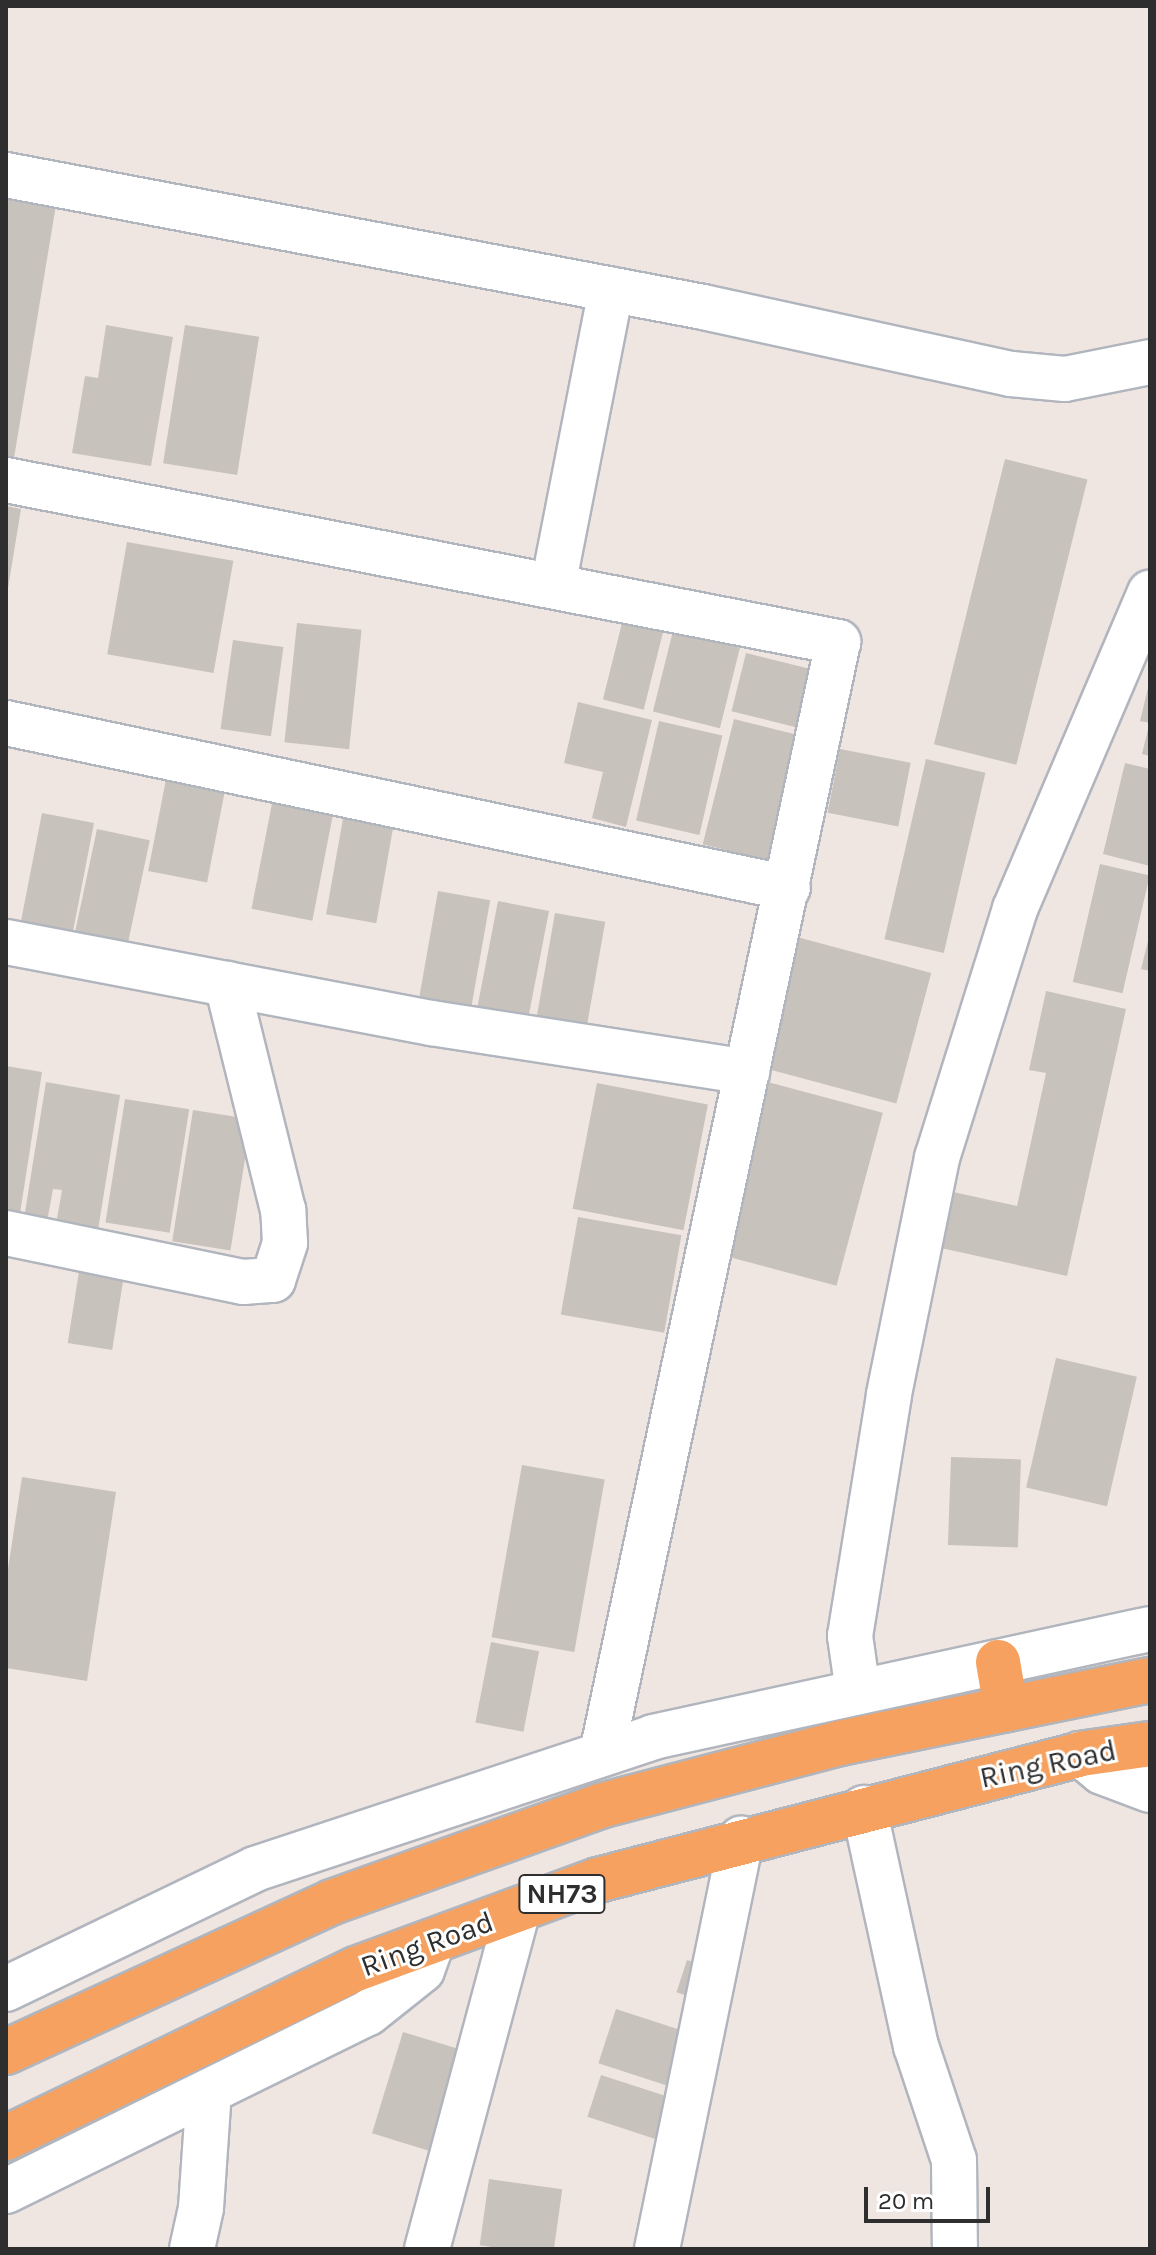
<!DOCTYPE html>
<html>
<head>
<meta charset="utf-8">
<style>
  body { margin:0 }
  #map { position:relative; width:1156px; height:2255px; overflow:hidden; background:#efe6e1; font-family:Karla,sans-serif }
  div>[style] { position:absolute }
  [style*='--x'] { left:calc(var(--x)*1px); top:calc(var(--y)*1px); width:calc(var(--w)*1px); rotate:calc(var(--a)*1deg) }
  .building>* { inset:0; background:#c8c2bc; transform-origin:0 0 }
  .roads { filter:drop-shadow(2px 0 #b1b5be) drop-shadow(-2px 0 #b1b5be) drop-shadow(0 2px #b1b5be) drop-shadow(0 -2px #b1b5be) }
  .minor>* { height:44px; margin:-22px; padding:0 22px; transform-origin:22px; border-radius:22px; background:#fff }
  .tertiary>* { height:44px; margin:-22px; padding:0 22px; transform-origin:22px; border-radius:22px; background:#fff }
  .trunk>* { height:44px; margin:-22px; padding:0 22px; transform-origin:22px; border-radius:22px; background:#f6a160 }
  span { translate:-50% -50%; white-space:nowrap; text-align:center; line-height:1.15; -webkit-text-stroke:6px #fff; paint-order:stroke }
  .shield-label span { padding:2px 6px; background:#fff; border:2px solid; border-radius:6px; -webkit-text-stroke-width:0 }
  .shield-label { font-size:28px; color:#2e2e2e; font-weight:700 }
  .street-label { font-size:30px; color:#2e2e2e }
  .frame { position:absolute; inset:0; border:8px solid #2e2e2e; pointer-events:none }
  .scale { position:absolute; left:864px; top:2187px; width:126px; height:36px; box-sizing:border-box; border:4px solid #2e2e2e; border-top:0; padding-left:10px; font-size:24px; line-height:28px; white-space:nowrap; color:#2e2e2e; -webkit-text-stroke:6px #fff; paint-order:stroke }
</style>
</head>
<body>
<div id="map">
  <div class="building">
    <i style="clip-path:polygon(6px 184px,58px 193px,14px 458px,6px 457px)"></i>
    <i style="clip-path:polygon(106px 325px,173px 337px,151px 466px,72px 453px,85px 376px,98px 378px)"></i>
    <i style="left:185px;top:325px;width:75px;height:140px;rotate:9deg"></i>
    <i style="left:1005px;top:459px;width:85px;height:294px;rotate:14deg"></i>
    <i style="clip-path:polygon(6px 506px,21px 509px,8px 588px,6px 588px)"></i>
    <i style="left:127px;top:542px;width:108px;height:114px;rotate:10deg"></i>
    <i style="left:623px;top:619px;width:42px;height:83px;rotate:14deg"></i>
    <i style="left:297px;top:623px;width:65px;height:120px;rotate:6deg"></i>
    <i style="left:673px;top:631px;width:69px;height:83px;rotate:14deg"></i>
    <i style="left:233px;top:640px;width:51px;height:90px;rotate:8deg"></i>
    <i style="left:746px;top:653px;width:84px;height:60px;rotate:14deg"></i>
    <i style="clip-path:polygon(1149px 684px,1150px 684px,1150px 723px,1140px 721px)"></i>
    <i style="clip-path:polygon(578px 702px,652px 720px,626px 827px,592px 818px,603px 772px,564px 763px)"></i>
    <i style="left:734px;top:719px;width:72px;height:129px;rotate:14deg"></i>
    <i style="left:659px;top:721px;width:65px;height:102px;rotate:13deg"></i>
    <i style="clip-path:polygon(1149px 725px,1150px 726px,1150px 756px,1142px 754px)"></i>
    <i style="left:840px;top:749px;width:72px;height:65px;rotate:11deg"></i>
    <i style="left:926px;top:759px;width:61px;height:185px;rotate:13deg"></i>
    <i style="clip-path:polygon(1125px 763px,1150px 769px,1150px 866px,1103px 854px)"></i>
    <i style="left:168px;top:769px;width:60px;height:104px;rotate:11deg"></i>
    <i style="left:274px;top:793px;width:62px;height:118px;rotate:11deg"></i>
    <i style="left:345px;top:807px;width:51px;height:109px;rotate:10deg"></i>
    <i style="left:42px;top:813px;width:53px;height:111px;rotate:11deg"></i>
    <i style="left:97px;top:829px;width:54px;height:110px;rotate:12deg"></i>
    <i style="left:1100px;top:864px;width:51px;height:121px;rotate:13deg"></i>
    <i style="left:438px;top:891px;width:53px;height:125px;rotate:10deg"></i>
    <i style="left:498px;top:901px;width:52px;height:122px;rotate:11deg"></i>
    <i style="left:555px;top:913px;width:51px;height:120px;rotate:10deg"></i>
    <i style="left:797px;top:937px;width:139px;height:135px;rotate:15deg"></i>
    <i style="clip-path:polygon(1149px 937px,1150px 937px,1150px 971px,1141px 969px)"></i>
    <i style="clip-path:polygon(1046px 991px,1126px 1009px,1067px 1276px,923px 1244px,935px 1188px,1017px 1206px,1046px 1073px,1029px 1070px)"></i>
    <i style="clip-path:polygon(6px 1066px,42px 1072px,19px 1220px,6px 1218px)"></i>
    <i style="left:764px;top:1081px;width:123px;height:179px;rotate:15deg"></i>
    <i style="clip-path:polygon(46px 1082px,120px 1095px,95px 1248px,53px 1241px,62px 1190px,53px 1189px,47px 1222px,24px 1218px)"></i>
    <i style="left:597px;top:1083px;width:113px;height:128px;rotate:11deg"></i>
    <i style="left:125px;top:1099px;width:65px;height:125px;rotate:9deg"></i>
    <i style="left:193px;top:1110px;width:59px;height:133px;rotate:9deg"></i>
    <i style="left:578px;top:1217px;width:105px;height:99px;rotate:10deg"></i>
    <i style="left:81px;top:1259px;width:45px;height:85px;rotate:9deg"></i>
    <i style="left:1056px;top:1358px;width:83px;height:133px;rotate:13deg"></i>
    <i style="left:951px;top:1457px;width:70px;height:88px;rotate:2deg"></i>
    <i style="left:522px;top:1465px;width:84px;height:175px;rotate:10deg"></i>
    <i style="clip-path:polygon(22px 1477px,116px 1492px,87px 1681px,6px 1668px,6px 1582px)"></i>
    <i style="left:491px;top:1642px;width:49px;height:82px;rotate:11deg"></i>
    <i style="left:687px;top:1960px;width:28px;height:34px;rotate:18deg"></i>
    <i style="left:616px;top:2009px;width:80px;height:57px;rotate:18deg"></i>
    <i style="left:403px;top:2032px;width:67px;height:106px;rotate:17deg"></i>
    <i style="left:601px;top:2075px;width:73px;height:44px;rotate:18deg"></i>
    <i style="left:489px;top:2179px;width:74px;height:67px;rotate:8deg"></i>
  </div>
  <div class="roads">
    <div class="minor">
      <i style="--x:6;--y:175;--w:709;--a:10.72"></i>
      <i style="--x:703;--y:307;--w:315;--a:12.3"></i>
      <i style="--x:1011;--y:374;--w:54;--a:5.3"></i>
      <i style="--x:1065;--y:379;--w:87;--a:-11.3"></i>
      <i style="--x:6;--y:480;--w:848;--a:11.02"></i>
      <i style="--x:838;--y:642;--w:1136;--a:101.99"></i>
      <i style="--x:553;--y:586;--w:302;--a:-78.9"></i>
      <i style="--x:6;--y:723;--w:799;--a:11.91"></i>
      <i style="--x:6;--y:942;--w:434;--a:10.8"></i>
      <i style="--x:432;--y:1023;--w:319;--a:8.8"></i>
      <i style="--x:6;--y:1233;--w:242;--a:11.7"></i>
      <i style="--x:243;--y:1282;--w:30;--a:-4"></i>
      <i style="--x:273;--y:1280;--w:39;--a:-72"></i>
      <i style="--x:285;--y:1243;--w:33;--a:-93"></i>
      <i style="--x:283;--y:1210;--w:233;--a:-103.9"></i>
      <i style="--x:858;--y:1692;--w:57;--a:-98.1"></i>
      <i style="--x:850;--y:1636;--w:245;--a:-80.8"></i>
      <i style="--x:889;--y:1394;--w:241;--a:-78.5"></i>
      <i style="--x:937;--y:1158;--w:261;--a:-72.6"></i>
      <i style="--x:1015;--y:909;--w:344;--a:-66.9"></i>
      <i style="--x:864;--y:1808;--w:244;--a:77.7"></i>
      <i style="--x:916;--y:2046;--w:120;--a:71.6"></i>
      <i style="--x:954;--y:2160;--w:89;--a:89.4"></i>
      <i style="--x:192;--y:2249;--w:42;--a:-77.6"></i>
      <i style="--x:201;--y:2208;--w:117;--a:-86.1"></i>
      <i style="--x:427;--y:2249;--w:349;--a:-75"></i>
      <i style="--x:657;--y:2249;--w:419;--a:-78.4"></i>
    </div>
    <div class="tertiary">
      <i style="--x:1080;--y:1754;--w:28;--a:39"></i>
      <i style="--x:1102;--y:1772;--w:51;--a:20.6"></i>
      <i style="--x:6;--y:1989;--w:276;--a:-25.7"></i>
      <i style="--x:255;--y:1869;--w:419;--a:-18.3"></i>
      <i style="--x:653;--y:1737;--w:509;--a:-12.26"></i>
      <i style="--x:6;--y:2191;--w:403;--a:-26.2"></i>
      <i style="--x:368;--y:2013;--w:69;--a:-38.5"></i>
      <i style="--x:422;--y:1970;--w:30;--a:-70"></i>
    </div>
    <div class="trunk">
      <i style="--x:998;--y:1662;--w:48;--a:80.3"></i>
      <i style="--x:6;--y:2052;--w:359;--a:-24.7"></i>
      <i style="--x:332;--y:1902;--w:285;--a:-19.7"></i>
      <i style="--x:600;--y:1806;--w:248;--a:-14.7"></i>
      <i style="--x:840;--y:1743;--w:316;--a:-11.5"></i>
      <i style="--x:6;--y:2138;--w:389;--a:-25.8"></i>
      <i style="--x:356;--y:1969;--w:258;--a:-20.2"></i>
      <i style="--x:598;--y:1880;--w:498;--a:-14.6"></i>
      <i style="--x:1080;--y:1754;--w:71;--a:-8.1"></i>
    </div>
  </div>
  <div class="shield-label">
    <span style="left:562px;top:1894px">NH73</span>
  </div>
  <div class="street-label">
    <span style="left:1048px;top:1764px;rotate:-12deg">Ring Road</span>
    <span style="left:427px;top:1944px;rotate:-20deg">Ring Road</span>
  </div>
  <div class="frame"></div>
  <div class="scale">20 m</div>
</div>
</body>
</html>
